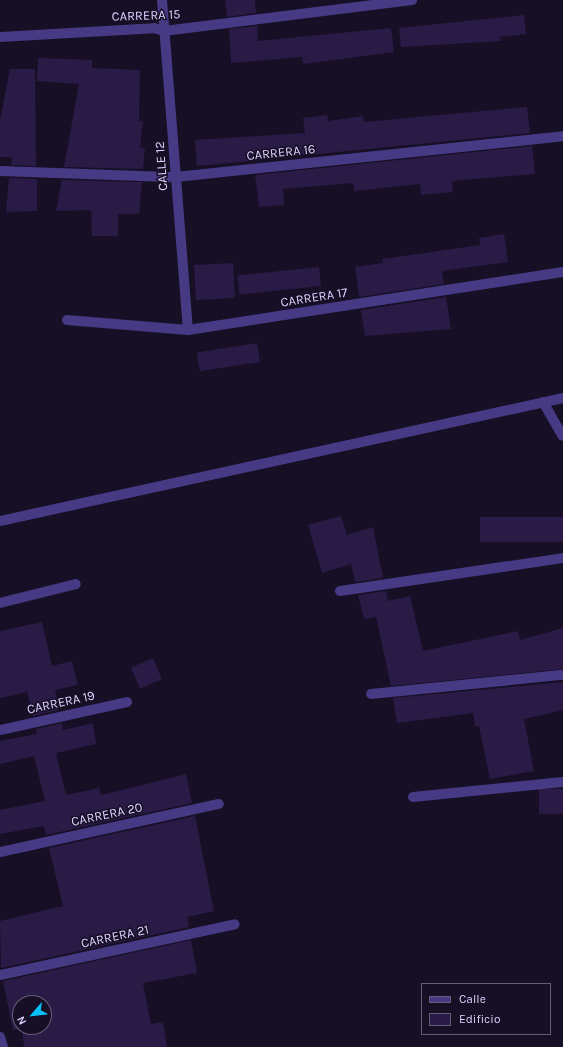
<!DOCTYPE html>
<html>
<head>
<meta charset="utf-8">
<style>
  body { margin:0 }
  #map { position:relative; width:563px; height:1047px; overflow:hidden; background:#160f25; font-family:Karla,sans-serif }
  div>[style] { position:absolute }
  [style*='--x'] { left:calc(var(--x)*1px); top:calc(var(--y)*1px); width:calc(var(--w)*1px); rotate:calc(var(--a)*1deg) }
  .building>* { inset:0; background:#2a1b46; transform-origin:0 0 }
  .minor>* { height:10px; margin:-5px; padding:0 5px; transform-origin:5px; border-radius:5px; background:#473a84 }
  span { translate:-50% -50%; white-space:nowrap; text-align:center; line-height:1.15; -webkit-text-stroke:3px #160f25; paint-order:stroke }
  .street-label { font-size:13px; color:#ded3ff }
  .legend { position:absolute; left:421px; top:983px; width:130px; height:52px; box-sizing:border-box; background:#160f25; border:1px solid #665d7c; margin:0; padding:5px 7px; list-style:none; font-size:12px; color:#ded3ff }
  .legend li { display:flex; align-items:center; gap:8px; height:20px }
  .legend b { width:20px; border:1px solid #665d7c }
  .north { position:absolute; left:12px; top:995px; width:40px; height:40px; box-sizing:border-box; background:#160f25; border:1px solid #665d7c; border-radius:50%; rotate:242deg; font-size:11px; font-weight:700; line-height:16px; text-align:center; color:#ded3ff }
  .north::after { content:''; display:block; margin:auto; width:14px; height:18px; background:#02c1fc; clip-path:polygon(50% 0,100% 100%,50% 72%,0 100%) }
</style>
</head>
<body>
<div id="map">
  <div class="building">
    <i style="clip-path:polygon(225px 0,255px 0,256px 13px,227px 17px)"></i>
    <i style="clip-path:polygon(524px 15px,526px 34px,500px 37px,501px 41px,401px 47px,399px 28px)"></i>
    <i style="clip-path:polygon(257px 26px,258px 41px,391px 28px,394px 52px,303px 64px,302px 57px,231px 63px,229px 29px)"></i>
    <i style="clip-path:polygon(38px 58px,92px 60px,92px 68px,140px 70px,139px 121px,143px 121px,140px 147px,145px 148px,143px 169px,64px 167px,79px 84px,37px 81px)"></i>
    <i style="clip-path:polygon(10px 69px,35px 69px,36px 166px,11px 165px,12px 157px,0 157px,0 120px)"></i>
    <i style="clip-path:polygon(527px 107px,530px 133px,197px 166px,195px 140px,305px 133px,303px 118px,327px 115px,328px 121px,363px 116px,364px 122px)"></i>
    <i style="clip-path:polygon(532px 146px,535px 174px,452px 181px,453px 192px,421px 195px,420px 184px,354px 191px,353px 183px,283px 189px,284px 205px,259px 207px,255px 175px)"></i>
    <i style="clip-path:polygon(9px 178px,37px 179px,37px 211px,6px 212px)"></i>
    <i style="clip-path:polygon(62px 180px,142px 182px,139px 214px,118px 214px,118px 236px,92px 236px,91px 210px,56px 211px)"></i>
    <i style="clip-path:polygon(504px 234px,508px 262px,442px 271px,444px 284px,359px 297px,355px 267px,383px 263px,382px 259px,390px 258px,480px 245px,479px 238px)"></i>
    <i style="left:233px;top:263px;width:35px;height:39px;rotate:87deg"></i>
    <i style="left:319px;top:267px;width:19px;height:82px;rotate:84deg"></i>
    <i style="clip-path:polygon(446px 297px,451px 329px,365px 336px,361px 310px)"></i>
    <i style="left:257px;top:343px;width:19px;height:61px;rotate:81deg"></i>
    <i style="clip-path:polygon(341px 516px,347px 535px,373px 527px,383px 578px,355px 582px,351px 564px,322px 573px,308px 525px)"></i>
    <i style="left:563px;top:517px;width:25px;height:83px;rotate:90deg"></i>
    <i style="clip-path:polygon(386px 591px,388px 601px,410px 596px,423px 651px,518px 631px,520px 640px,563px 628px,563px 669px,391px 686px,376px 617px,364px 619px,358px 595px)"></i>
    <i style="clip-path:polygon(42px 622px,52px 666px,72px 661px,78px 685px,55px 690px,59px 710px,33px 716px,27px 692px,0 698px,0 631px)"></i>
    <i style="left:153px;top:658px;width:23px;height:24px;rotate:67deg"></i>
    <i style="clip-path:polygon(563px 682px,563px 710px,524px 719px,534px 771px,490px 779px,479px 726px,475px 726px,473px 713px,397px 723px,393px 698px)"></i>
    <i style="clip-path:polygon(62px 723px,63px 730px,93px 723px,96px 744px,56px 753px,66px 795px,99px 788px,101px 795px,186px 774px,192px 803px,46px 835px,44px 826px,0 834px,0 810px,45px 801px,34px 756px,0 764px,0 741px,37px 734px,36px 729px)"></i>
    <i style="left:563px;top:789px;width:25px;height:24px;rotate:90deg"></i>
    <i style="clip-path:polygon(195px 816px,214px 911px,187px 917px,189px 927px,1px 968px,0 921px,63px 906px,49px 848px)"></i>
    <i style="clip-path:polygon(evenodd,191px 940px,197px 973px,143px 983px,151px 1024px,163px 1022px,167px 1047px,24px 1047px,22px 1029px,13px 1030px,3px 981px,191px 940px,20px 1003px,44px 1003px,44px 1027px,20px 1027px,20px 1003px)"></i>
  </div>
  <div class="minor">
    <i style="--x:162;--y:0;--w:331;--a:85.5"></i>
    <i style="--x:0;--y:37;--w:154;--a:-3.3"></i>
    <i style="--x:154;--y:28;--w:10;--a:17"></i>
    <i style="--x:164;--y:31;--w:250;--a:-7.1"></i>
    <i style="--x:0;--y:171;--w:176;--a:2"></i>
    <i style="--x:176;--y:177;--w:389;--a:-6"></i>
    <i style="--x:67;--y:320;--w:121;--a:4.7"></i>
    <i style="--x:188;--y:330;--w:379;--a:-8.8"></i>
    <i style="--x:543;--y:402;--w:39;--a:60"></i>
    <i style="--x:0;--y:521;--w:576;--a:-12.32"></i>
    <i style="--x:340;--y:591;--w:225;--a:-8.4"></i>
    <i style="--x:0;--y:603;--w:78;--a:-14"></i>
    <i style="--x:371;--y:694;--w:193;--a:-5.7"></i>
    <i style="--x:0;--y:730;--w:130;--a:-12.4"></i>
    <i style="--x:413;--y:797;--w:151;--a:-5.7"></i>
    <i style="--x:0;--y:852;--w:224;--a:-12.4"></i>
    <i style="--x:0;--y:975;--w:240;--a:-12.2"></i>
    <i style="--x:0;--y:1037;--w:10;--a:73"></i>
  </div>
  <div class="street-label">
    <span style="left:146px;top:16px;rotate:-2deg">CARRERA 15</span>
    <span style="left:281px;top:153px;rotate:-6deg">CARRERA 16</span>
    <span style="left:162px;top:166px;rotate:-94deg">CALLE 12</span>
    <span style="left:314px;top:298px;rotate:-9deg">CARRERA 17</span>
    <span style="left:61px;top:703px;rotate:-12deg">CARRERA 19</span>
    <span style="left:107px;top:815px;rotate:-12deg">CARRERA 20</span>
    <span style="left:115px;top:937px;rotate:-12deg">CARRERA 21</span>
  </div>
  <ul class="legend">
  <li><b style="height:5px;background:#473a84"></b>Calle</li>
  <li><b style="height:11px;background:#2a1b46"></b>Edificio</li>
  </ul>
  <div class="north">N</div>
</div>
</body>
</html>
